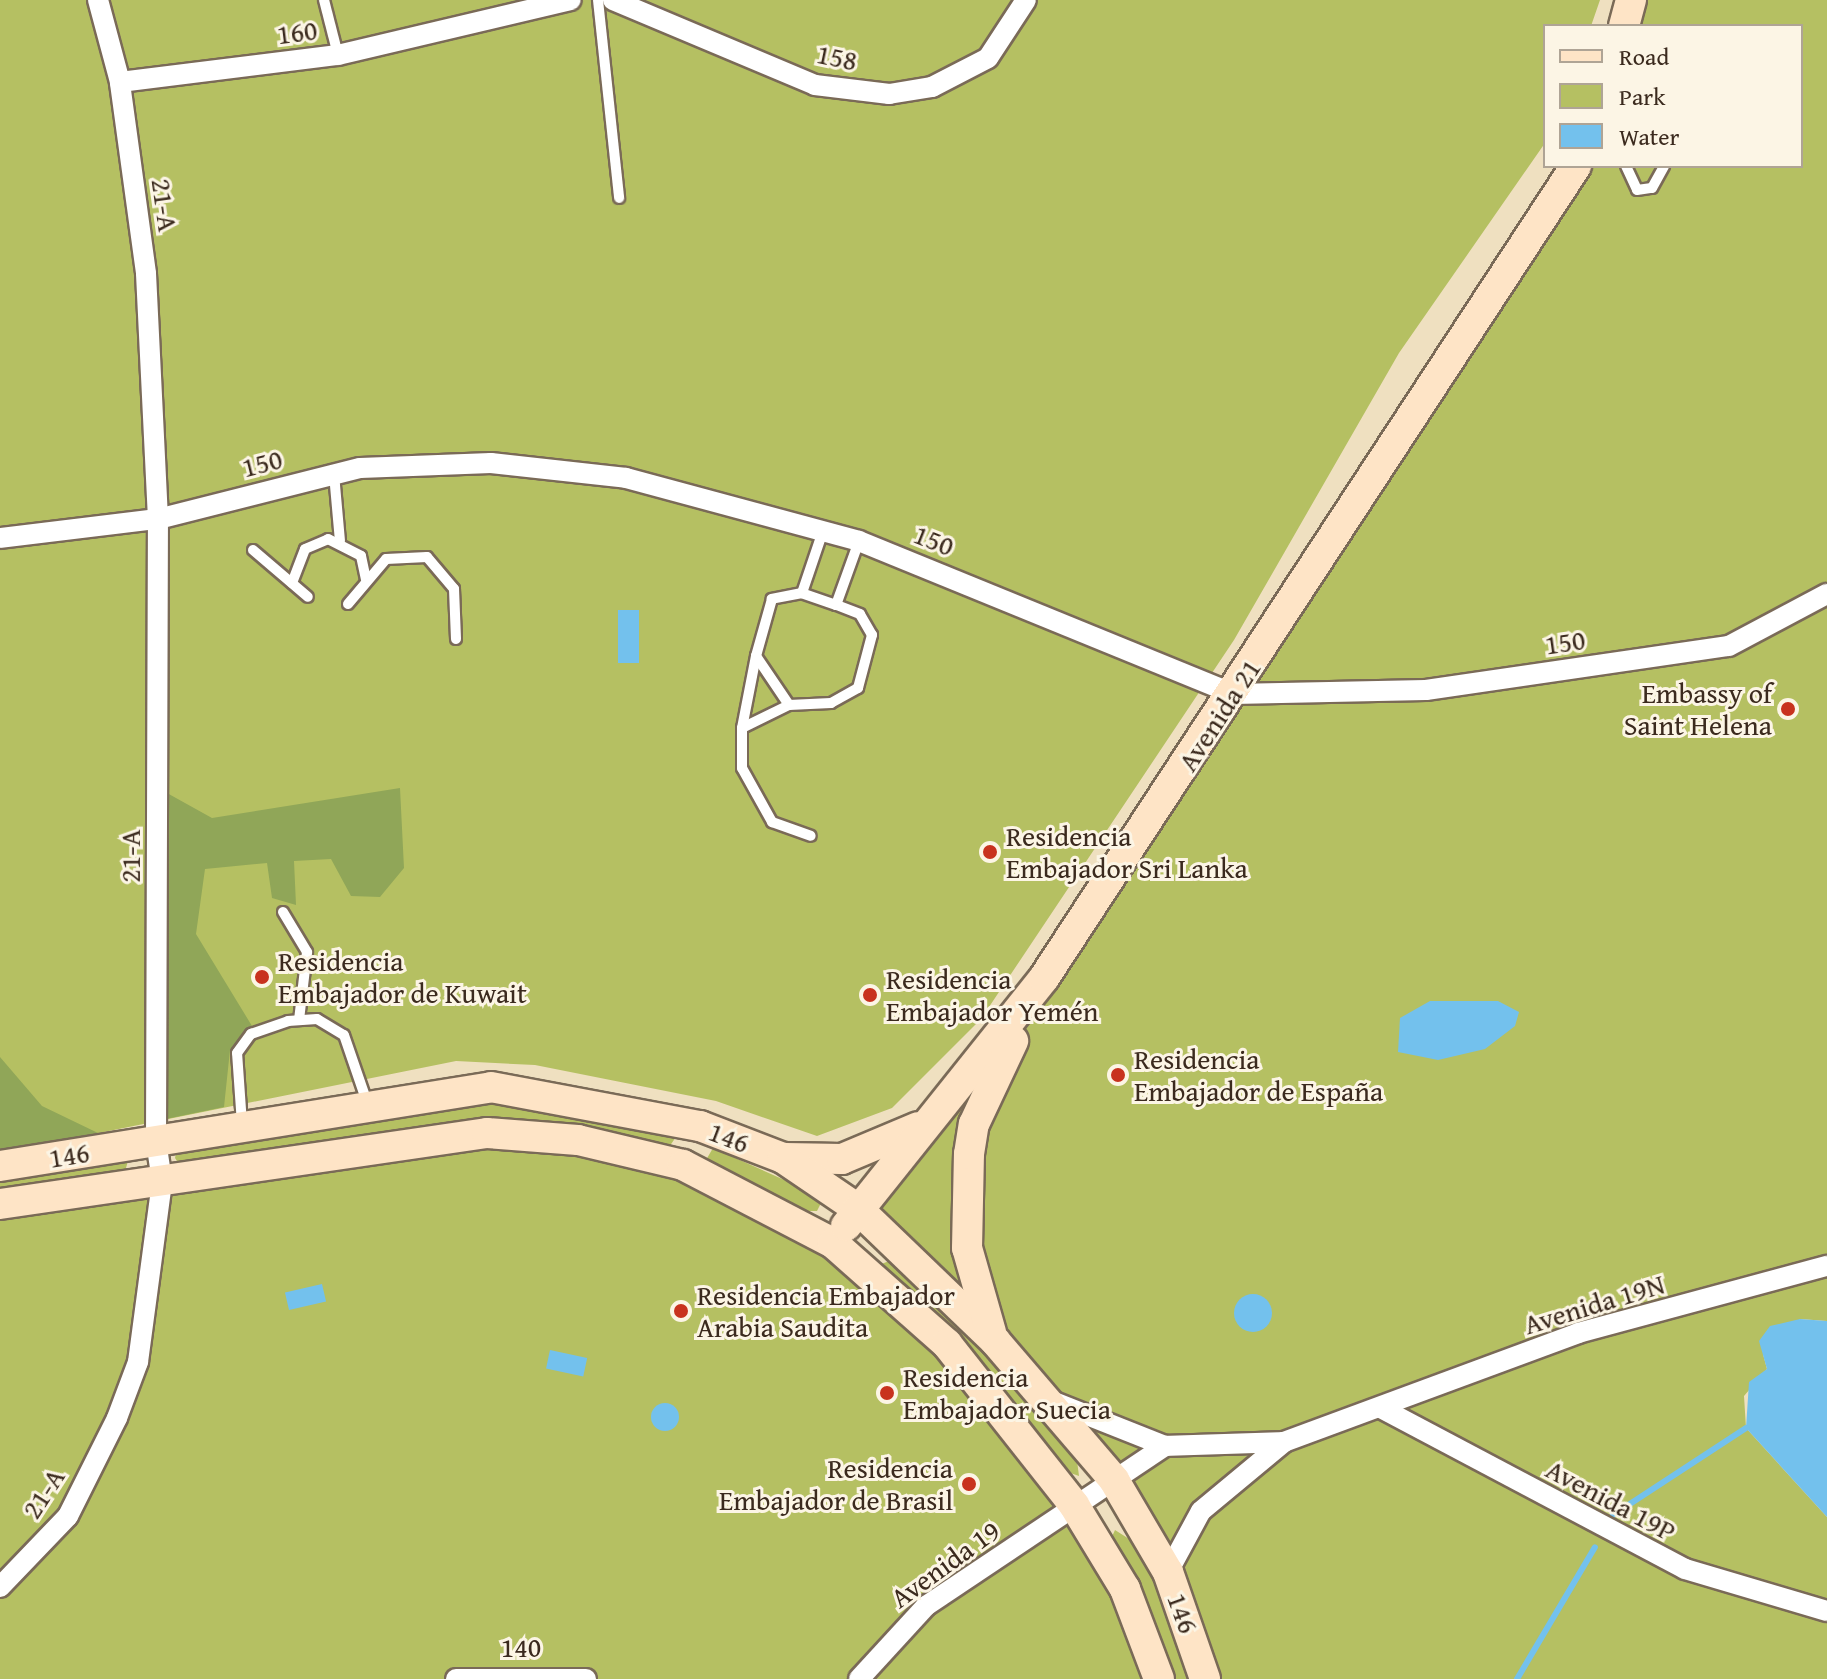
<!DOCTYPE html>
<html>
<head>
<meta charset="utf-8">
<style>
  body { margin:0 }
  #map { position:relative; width:1827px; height:1679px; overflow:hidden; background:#efe0c0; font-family:"Gentium Book Plus",serif }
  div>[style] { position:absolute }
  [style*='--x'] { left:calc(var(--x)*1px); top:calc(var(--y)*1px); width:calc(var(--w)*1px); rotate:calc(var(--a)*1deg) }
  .green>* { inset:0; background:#b5c062 }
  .forest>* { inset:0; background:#90a658 }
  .water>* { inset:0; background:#73c1ed; transform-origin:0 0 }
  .round { border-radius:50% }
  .stream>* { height:6px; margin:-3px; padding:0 3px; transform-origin:3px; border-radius:3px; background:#73c1ed }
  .roads { filter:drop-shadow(2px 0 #7a6a57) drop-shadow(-2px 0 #7a6a57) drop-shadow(0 2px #7a6a57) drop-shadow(0 -2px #7a6a57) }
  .service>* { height:10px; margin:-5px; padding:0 5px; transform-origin:5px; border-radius:5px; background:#fff }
  .minor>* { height:20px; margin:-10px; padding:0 10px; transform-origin:10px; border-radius:10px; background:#fff }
  .secondary>* { height:30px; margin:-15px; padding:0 15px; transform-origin:15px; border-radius:15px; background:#fee4c6 }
  .dots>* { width:22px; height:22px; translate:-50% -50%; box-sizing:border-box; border:4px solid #fcf5e5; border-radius:50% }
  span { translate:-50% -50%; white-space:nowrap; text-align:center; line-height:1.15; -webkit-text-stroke:6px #fcf5e5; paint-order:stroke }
  .street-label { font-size:28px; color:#3b2a1e }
  .poi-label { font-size:28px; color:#3b2a1e }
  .right { translate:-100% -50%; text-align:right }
  .left { translate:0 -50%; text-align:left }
  .legend { position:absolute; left:1543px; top:24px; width:260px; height:144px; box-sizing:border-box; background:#fcf5e5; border:2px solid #afa495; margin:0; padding:10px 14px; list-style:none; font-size:24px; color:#3b2a1e }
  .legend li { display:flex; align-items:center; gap:16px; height:40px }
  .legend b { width:40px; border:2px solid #afa495 }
</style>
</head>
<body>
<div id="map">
  <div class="green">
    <i style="clip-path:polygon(0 0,1600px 0,1591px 26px,1545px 26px,1545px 143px,1399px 353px,1234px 640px,981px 1019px,892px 1108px,817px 1136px,716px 1101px,535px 1065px,456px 1061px,0 1153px)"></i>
    <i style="clip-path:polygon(1631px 0,1827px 0,1827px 1321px,1800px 1319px,1763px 1354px,1767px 1369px,1744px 1396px,1746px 1428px,1827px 1517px,1827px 1679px,1205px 1679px,1114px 1480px,858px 1209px,990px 1051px,1574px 166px,1801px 166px,1801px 26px,1624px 26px)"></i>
    <i style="clip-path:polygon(473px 1101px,516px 1101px,676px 1137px,669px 1147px,477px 1119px,179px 1164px,175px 1158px,177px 1149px)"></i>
    <i style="clip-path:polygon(487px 1133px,578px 1140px,766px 1202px,1014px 1421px,1159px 1679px,0 1679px,0 1204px)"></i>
    <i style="clip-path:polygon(713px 1148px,818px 1195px,821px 1203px,817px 1211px,804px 1211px,706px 1160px)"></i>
    <i style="clip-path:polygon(129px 1158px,125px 1171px,111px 1176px,0 1193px,0 1177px)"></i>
    <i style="clip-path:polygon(889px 1261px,986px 1352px,1076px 1453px,1079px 1476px,1062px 1470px,879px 1265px)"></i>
    <i style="clip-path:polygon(1115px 1530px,1137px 1544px,1159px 1585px,1191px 1679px,1173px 1679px,1156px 1625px,1110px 1541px)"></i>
  </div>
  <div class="forest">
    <i style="clip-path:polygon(400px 788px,404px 868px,380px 897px,351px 896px,331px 859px,294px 861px,296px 905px,272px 898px,267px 863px,205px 869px,196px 934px,252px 1026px,230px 1050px,224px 1107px,166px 1119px,167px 793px,212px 818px)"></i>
    <i style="clip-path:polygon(0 1057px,42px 1106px,98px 1133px,0 1153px)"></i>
  </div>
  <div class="water">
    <i style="left:618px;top:610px;width:21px;height:53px"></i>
    <i style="clip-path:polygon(1430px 1001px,1498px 1001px,1519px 1012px,1515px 1026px,1485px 1049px,1438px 1060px,1398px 1052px,1400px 1018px)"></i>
    <i style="left:322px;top:1284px;width:18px;height:38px;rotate:77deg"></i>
    <i class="round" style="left:1234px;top:1294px;width:38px;height:38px"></i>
    <i style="clip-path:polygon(1800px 1319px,1827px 1321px,1827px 1517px,1746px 1428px,1749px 1382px,1767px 1369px,1759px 1341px,1770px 1326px)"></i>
    <i style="left:550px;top:1350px;width:38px;height:19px;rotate:12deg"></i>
    <i class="round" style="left:651px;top:1403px;width:28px;height:28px"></i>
  </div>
  <div class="stream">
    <i style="--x:1613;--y:1515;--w:159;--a:-33.2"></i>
    <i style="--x:1517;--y:1679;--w:153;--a:-59.4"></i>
  </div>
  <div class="roads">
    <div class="service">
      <i style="--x:324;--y:0;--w:57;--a:75.7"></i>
      <i style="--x:598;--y:0;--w:199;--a:83.9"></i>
      <i style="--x:1626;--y:166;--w:26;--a:65"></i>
      <i style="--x:1637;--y:190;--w:15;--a:-8"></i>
      <i style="--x:1652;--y:188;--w:25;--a:-61"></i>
      <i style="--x:334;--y:474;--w:67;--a:84.9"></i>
      <i style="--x:253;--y:550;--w:72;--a:40.5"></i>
      <i style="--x:292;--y:583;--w:36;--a:-69"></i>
      <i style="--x:305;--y:549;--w:25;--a:-23"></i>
      <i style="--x:328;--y:539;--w:37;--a:27"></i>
      <i style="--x:361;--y:556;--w:24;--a:78"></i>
      <i style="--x:802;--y:593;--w:65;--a:-71.3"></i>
      <i style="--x:348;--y:604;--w:59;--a:-49.8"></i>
      <i style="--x:386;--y:559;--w:41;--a:-2.8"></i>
      <i style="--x:427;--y:557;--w:42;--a:49.8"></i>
      <i style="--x:454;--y:589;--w:50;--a:87.7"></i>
      <i style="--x:836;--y:605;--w:68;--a:-70.2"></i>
      <i style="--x:756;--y:656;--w:59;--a:56"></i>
      <i style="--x:789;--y:705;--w:42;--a:-2.7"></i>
      <i style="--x:831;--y:703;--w:31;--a:-29"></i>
      <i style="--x:858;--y:688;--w:55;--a:-75.2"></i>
      <i style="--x:872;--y:635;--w:24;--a:-120"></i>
      <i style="--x:860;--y:614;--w:26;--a:-159"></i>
      <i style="--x:836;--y:605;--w:36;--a:-161"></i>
      <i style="--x:802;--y:593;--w:31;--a:169"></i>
      <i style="--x:772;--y:599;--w:59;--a:105.7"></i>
      <i style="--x:756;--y:656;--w:73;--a:101"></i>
      <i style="--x:742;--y:728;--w:40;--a:90"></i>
      <i style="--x:742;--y:768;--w:62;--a:60.9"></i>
      <i style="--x:772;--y:822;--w:41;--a:19.7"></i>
      <i style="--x:742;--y:728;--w:52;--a:-26.1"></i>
      <i style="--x:283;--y:912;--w:47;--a:59"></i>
      <i style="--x:307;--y:952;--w:68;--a:96.7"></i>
      <i style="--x:242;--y:1124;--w:71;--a:-94"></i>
      <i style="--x:237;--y:1053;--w:24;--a:-54"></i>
      <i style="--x:251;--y:1034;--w:39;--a:-19"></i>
      <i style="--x:288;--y:1021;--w:29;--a:-4"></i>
      <i style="--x:317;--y:1019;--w:31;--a:31"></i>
      <i style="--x:344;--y:1035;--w:71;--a:71.1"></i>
    </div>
    <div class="minor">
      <i style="--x:613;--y:0;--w:219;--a:22.8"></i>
      <i style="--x:815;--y:85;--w:75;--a:6.9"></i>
      <i style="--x:889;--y:94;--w:44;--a:-9.2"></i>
      <i style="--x:932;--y:87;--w:63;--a:-27.4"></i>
      <i style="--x:988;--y:58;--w:69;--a:-56.8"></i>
      <i style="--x:120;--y:82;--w:220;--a:-7.1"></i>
      <i style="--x:338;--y:55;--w:239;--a:-13.3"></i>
      <i style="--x:0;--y:538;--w:159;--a:-6.9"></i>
      <i style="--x:158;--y:519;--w:208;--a:-14.2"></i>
      <i style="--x:360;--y:468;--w:131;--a:-2.2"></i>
      <i style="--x:491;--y:463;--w:136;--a:6.3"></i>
      <i style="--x:626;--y:478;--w:241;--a:15.1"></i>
      <i style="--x:859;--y:541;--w:404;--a:22.2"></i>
      <i style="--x:1233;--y:694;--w:193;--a:-1.2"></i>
      <i style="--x:1426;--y:690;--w:306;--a:-8.3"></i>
      <i style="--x:1729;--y:646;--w:111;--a:-28"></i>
      <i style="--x:1049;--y:1400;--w:125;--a:21.6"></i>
      <i style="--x:1381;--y:1408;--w:344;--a:27.9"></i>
      <i style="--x:1685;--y:1569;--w:148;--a:16.5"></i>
      <i style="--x:1168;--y:1572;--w:69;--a:-61.6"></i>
      <i style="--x:1201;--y:1511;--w:108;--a:-39.7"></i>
      <i style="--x:0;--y:1587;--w:98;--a:-46.2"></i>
      <i style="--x:68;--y:1516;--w:110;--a:-63.4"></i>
      <i style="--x:117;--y:1418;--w:60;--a:-69.4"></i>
      <i style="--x:138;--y:1362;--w:183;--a:-82.4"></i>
      <i style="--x:162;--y:1181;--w:40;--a:-98.5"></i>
      <i style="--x:156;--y:1141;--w:622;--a:-89.82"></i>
      <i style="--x:158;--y:519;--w:246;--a:-92.8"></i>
      <i style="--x:146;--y:273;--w:193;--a:-97.8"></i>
      <i style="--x:120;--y:82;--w:85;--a:-105"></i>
      <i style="--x:456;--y:1679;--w:130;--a:0"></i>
      <i style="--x:859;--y:1679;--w:99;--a:-47.5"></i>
      <i style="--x:926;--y:1606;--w:288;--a:-33.8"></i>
      <i style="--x:1165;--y:1446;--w:119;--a:-1.9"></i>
      <i style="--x:1284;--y:1442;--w:314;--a:-20.3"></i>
      <i style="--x:1578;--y:1333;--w:258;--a:-15.1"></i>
    </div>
    <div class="secondary">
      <i style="--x:1624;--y:26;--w:27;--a:-75"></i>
      <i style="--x:785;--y:1158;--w:57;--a:1"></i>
      <i style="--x:842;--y:1159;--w:82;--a:-22.8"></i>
      <i style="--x:0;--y:1166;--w:497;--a:-9.1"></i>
      <i style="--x:491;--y:1087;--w:213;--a:10.6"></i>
      <i style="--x:700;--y:1126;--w:89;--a:21.1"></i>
      <i style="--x:783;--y:1158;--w:91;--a:34.2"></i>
      <i style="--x:858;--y:1209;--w:190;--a:43.9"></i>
      <i style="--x:995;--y:1341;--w:183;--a:49.4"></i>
      <i style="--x:1114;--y:1480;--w:107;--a:59.6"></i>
      <i style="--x:1168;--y:1572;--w:113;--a:70.9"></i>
      <i style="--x:0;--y:1204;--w:492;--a:-8.3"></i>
      <i style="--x:487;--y:1133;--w:91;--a:4.4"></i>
      <i style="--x:578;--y:1140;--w:108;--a:13.4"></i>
      <i style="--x:683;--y:1165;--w:169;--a:27.5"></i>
      <i style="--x:833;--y:1243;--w:152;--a:41.5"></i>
      <i style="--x:947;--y:1344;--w:205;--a:51.7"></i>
      <i style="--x:1074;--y:1505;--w:98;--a:58.7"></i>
      <i style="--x:1125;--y:1589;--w:96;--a:69.3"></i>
      <i style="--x:846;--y:1226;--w:317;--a:-51.4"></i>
      <i style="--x:1044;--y:978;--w:971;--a:-56.77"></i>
      <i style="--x:991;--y:1332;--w:87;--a:-105.9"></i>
      <i style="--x:967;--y:1248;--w:94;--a:-88.8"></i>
      <i style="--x:969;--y:1154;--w:30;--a:-81"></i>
      <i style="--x:974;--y:1124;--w:92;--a:-64.8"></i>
    </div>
  </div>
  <div class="dots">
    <i style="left:1788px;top:709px;background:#c8321e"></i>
    <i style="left:990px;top:852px;background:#c8321e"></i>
    <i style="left:262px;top:977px;background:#c8321e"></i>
    <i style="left:870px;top:995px;background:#c8321e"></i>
    <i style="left:1118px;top:1075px;background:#c8321e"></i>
    <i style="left:681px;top:1311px;background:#c8321e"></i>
    <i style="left:887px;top:1393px;background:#c8321e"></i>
    <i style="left:969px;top:1484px;background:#c8321e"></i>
  </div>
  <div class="street-label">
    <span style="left:297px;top:32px;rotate:-7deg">160</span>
    <span style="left:837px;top:57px;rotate:12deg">158</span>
    <span style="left:165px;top:205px;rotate:82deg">21-A</span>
    <span style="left:262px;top:463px;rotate:-14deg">150</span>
    <span style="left:934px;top:540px;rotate:22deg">150</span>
    <span style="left:1565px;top:642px;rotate:-8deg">150</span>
    <span style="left:1219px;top:715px;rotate:-57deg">Avenida 21</span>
    <span style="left:130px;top:856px;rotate:-90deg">21-A</span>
    <span style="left:729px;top:1137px;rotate:21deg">146</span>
    <span style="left:69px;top:1155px;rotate:-9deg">146</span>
    <span style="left:1594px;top:1304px;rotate:-17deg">Avenida 19N</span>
    <span style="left:43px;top:1493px;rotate:-57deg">21-A</span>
    <span style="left:1611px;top:1500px;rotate:28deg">Avenida 19P</span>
    <span style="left:945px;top:1564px;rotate:-36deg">Avenida 19</span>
    <span style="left:1183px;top:1613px;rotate:70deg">146</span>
    <span style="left:521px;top:1647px">140</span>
  </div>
  <div class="poi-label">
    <span class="right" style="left:1772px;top:709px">Embassy of<br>Saint Helena</span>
    <span class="left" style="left:1006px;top:852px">Residencia<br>Embajador Sri Lanka</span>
    <span class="left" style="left:278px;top:977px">Residencia<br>Embajador de Kuwait</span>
    <span class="left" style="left:886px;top:995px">Residencia<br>Embajador Yemén</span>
    <span class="left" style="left:1134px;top:1075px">Residencia<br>Embajador de España</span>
    <span class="left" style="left:697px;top:1311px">Residencia Embajador<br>Arabia Saudita</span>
    <span class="left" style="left:903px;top:1393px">Residencia<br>Embajador Suecia</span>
    <span class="right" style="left:953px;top:1484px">Residencia<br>Embajador de Brasil</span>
  </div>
  <ul class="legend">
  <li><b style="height:10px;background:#fee4c6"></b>Road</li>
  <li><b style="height:22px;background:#b5c062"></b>Park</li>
  <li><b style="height:22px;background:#73c1ed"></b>Water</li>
  </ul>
</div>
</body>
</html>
